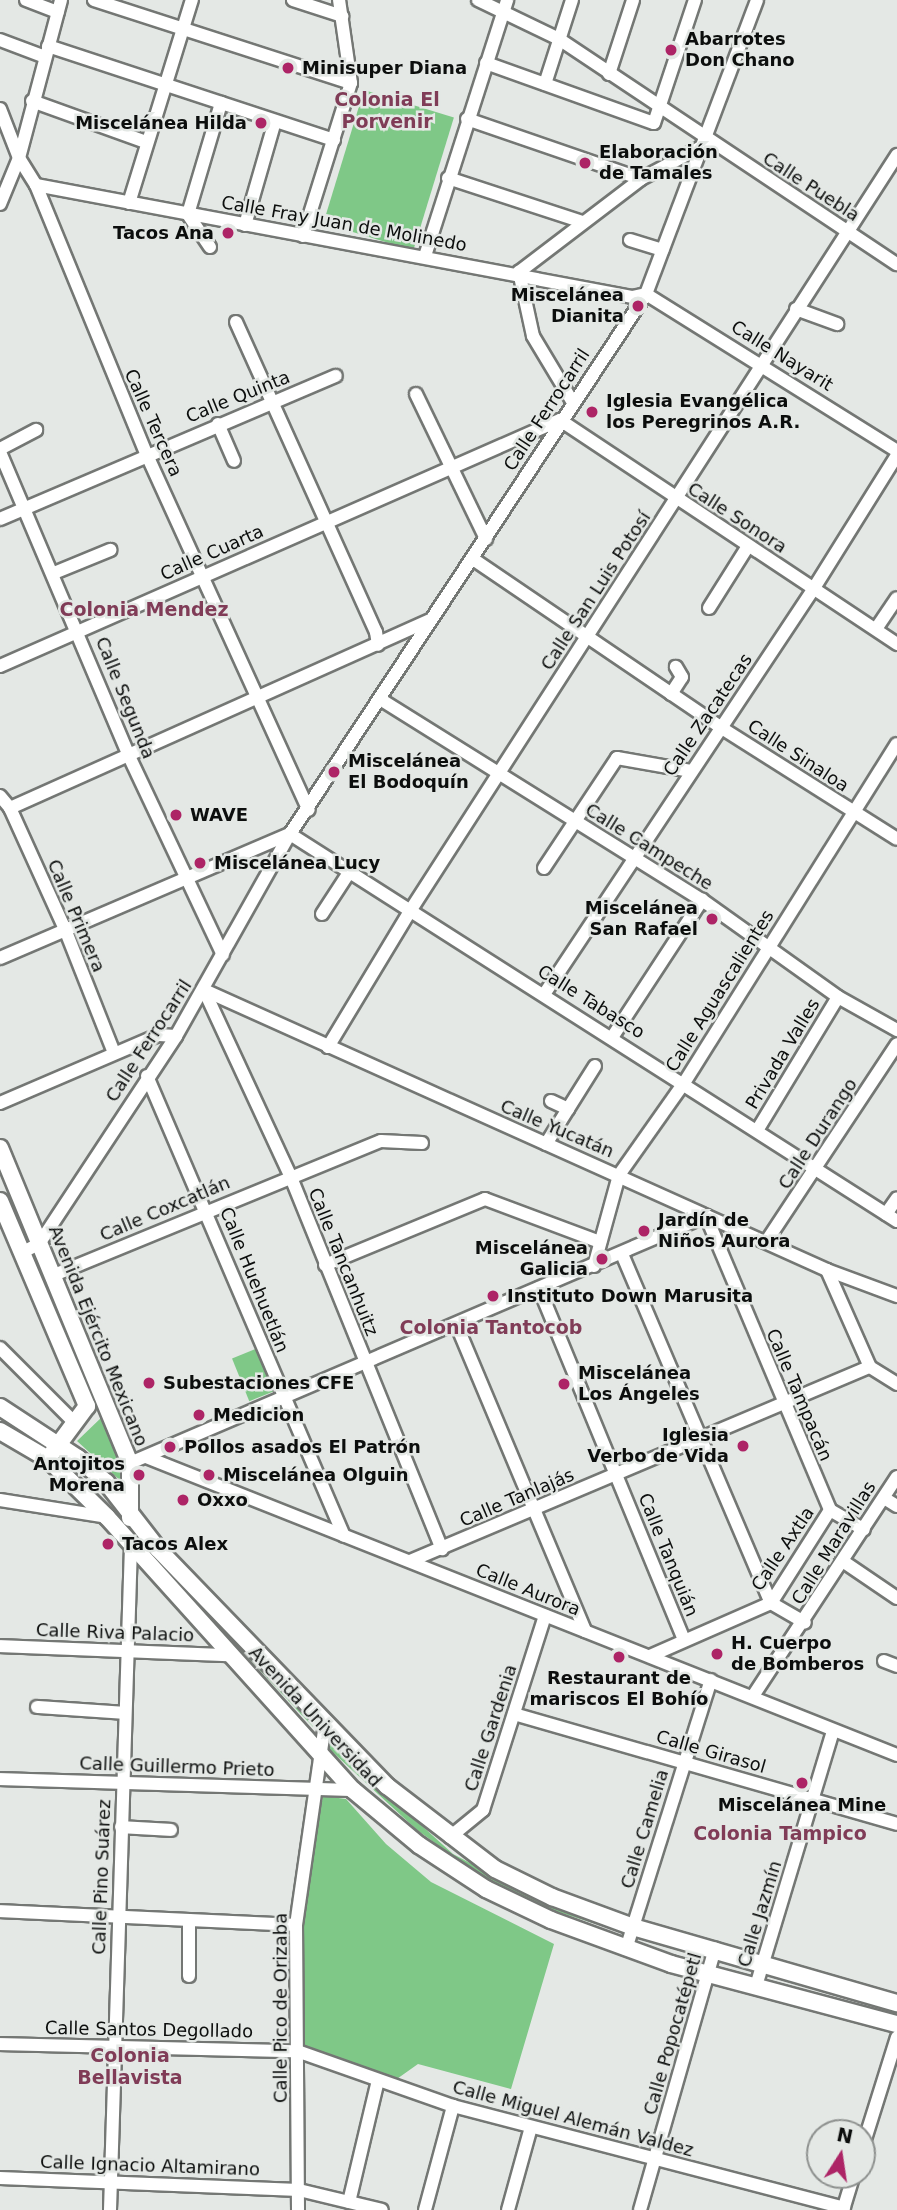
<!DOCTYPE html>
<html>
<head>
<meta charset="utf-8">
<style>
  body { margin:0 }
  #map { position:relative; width:897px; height:2210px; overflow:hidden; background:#e4e8e5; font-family:"DejaVu Sans",sans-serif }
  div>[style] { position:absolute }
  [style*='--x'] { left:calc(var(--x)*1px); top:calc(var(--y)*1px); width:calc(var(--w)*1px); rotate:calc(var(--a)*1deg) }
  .green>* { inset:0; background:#7fc887; transform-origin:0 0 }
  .roads { filter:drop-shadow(2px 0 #747774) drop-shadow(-2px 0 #747774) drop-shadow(0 2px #747774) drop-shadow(0 -2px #747774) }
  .minor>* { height:12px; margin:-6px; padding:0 6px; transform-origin:6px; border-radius:6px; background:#fff }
  .major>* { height:16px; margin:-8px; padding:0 8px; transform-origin:8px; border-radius:8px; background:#fff }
  .dots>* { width:19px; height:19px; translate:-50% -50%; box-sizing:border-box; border:4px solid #e4e8e5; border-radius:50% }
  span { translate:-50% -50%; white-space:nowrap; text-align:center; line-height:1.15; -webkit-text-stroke:5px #e4e8e5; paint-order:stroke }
  .poi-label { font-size:18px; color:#0c0e0d; font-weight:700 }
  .left { translate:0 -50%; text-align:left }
  .right { translate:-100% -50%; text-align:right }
  .street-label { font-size:18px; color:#0c0e0d }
  .neighbourhood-label { font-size:19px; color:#803c57; font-weight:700 }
  .north { position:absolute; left:806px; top:2119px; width:70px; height:70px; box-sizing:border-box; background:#e4e8e5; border:2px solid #8e918f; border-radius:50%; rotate:12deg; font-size:19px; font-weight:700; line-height:28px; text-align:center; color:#0c0e0d }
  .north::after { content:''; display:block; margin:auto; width:24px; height:32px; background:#ad2466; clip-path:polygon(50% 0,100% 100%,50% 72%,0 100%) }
</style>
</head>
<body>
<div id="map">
  <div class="green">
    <i style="left:364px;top:90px;width:94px;height:139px;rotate:17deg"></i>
    <i style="clip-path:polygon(37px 1265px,91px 1381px,127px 1472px,124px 1484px,77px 1441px,103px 1416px)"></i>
    <i style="left:258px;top:1348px;width:46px;height:28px;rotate:68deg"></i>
    <i style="clip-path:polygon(154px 1558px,304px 1710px,314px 1722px,313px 1727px)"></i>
    <i style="clip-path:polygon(327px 1740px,453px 1854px,551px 1906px,618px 1931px,555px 1911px,478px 1874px,417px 1830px,326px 1746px)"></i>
    <i style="clip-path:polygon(323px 1796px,346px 1799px,386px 1844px,431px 1882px,554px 1944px,511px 2089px,418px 2064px,394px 2081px,304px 2048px,300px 1919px)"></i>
  </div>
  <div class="roads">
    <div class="minor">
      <i style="--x:26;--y:0;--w:34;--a:21"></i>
      <i style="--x:94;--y:0;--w:270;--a:17.9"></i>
      <i style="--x:293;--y:0;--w:52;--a:18.1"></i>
      <i style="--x:478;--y:0;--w:90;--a:25.7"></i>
      <i style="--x:559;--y:39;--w:406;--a:33.7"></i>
      <i style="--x:0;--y:40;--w:48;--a:20.7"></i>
      <i style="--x:48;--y:46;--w:301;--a:18.2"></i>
      <i style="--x:486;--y:63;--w:178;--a:19.7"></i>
      <i style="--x:654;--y:123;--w:130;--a:-71.6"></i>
      <i style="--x:609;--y:74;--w:78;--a:-72"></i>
      <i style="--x:545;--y:84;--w:88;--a:-72.2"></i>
      <i style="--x:32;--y:101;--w:121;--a:19.8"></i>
      <i style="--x:0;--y:109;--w:53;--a:68.8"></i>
      <i style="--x:19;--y:158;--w:32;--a:58"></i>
      <i style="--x:36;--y:185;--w:290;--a:67.7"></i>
      <i style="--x:146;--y:453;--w:392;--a:65.5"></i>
      <i style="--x:467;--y:119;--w:184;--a:19"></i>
      <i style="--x:448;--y:178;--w:142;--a:18.1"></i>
      <i style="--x:36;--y:185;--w:606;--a:10.64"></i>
      <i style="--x:632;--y:297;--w:14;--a:-12"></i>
      <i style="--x:646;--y:294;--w:296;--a:32"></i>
      <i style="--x:129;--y:203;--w:213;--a:-72.8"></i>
      <i style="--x:0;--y:204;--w:50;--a:-67.6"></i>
      <i style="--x:19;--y:158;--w:163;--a:-75.1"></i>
      <i style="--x:245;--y:225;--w:108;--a:-73.9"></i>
      <i style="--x:303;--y:236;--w:160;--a:-72.6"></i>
      <i style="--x:351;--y:83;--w:84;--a:-98.2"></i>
      <i style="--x:630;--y:240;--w:34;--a:17"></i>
      <i style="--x:210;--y:247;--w:40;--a:-124"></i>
      <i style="--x:188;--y:214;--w:116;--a:-73.4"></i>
      <i style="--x:425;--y:256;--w:269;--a:-72.2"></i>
      <i style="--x:796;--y:309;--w:44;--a:20.1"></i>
      <i style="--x:236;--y:322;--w:340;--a:65.7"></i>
      <i style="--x:376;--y:632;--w:13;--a:81"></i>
      <i style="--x:416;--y:394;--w:161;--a:64.2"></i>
      <i style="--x:572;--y:401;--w:76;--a:-121"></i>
      <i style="--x:533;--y:336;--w:66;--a:-102.3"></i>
      <i style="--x:519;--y:272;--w:153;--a:-37.3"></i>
      <i style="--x:641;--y:179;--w:70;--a:-28"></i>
      <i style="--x:218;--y:424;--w:40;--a:66.6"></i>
      <i style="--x:0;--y:449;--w:41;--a:-27.8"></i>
      <i style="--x:0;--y:452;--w:328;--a:67"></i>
      <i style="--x:128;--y:754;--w:222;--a:64.7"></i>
      <i style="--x:0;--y:519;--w:365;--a:-23.1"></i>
      <i style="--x:473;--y:559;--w:299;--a:34.2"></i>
      <i style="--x:720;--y:727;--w:209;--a:32.3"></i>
      <i style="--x:54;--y:573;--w:61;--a:-22.3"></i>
      <i style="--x:709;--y:608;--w:73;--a:-57.8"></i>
      <i style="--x:876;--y:629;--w:37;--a:-56"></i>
      <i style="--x:0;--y:666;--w:612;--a:-23.72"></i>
      <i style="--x:560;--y:420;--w:405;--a:33.6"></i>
      <i style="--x:671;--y:694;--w:20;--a:-57"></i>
      <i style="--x:682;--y:677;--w:12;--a:-121"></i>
      <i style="--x:380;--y:699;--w:380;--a:32"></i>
      <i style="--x:702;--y:900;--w:167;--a:35.5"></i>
      <i style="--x:838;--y:997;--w:68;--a:29.2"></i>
      <i style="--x:0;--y:796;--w:16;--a:50"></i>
      <i style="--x:10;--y:808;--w:133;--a:65.6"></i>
      <i style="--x:65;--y:929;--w:133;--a:68.4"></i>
      <i style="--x:10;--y:808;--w:461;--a:-24.1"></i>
      <i style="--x:290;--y:834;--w:720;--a:32.52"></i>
      <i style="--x:544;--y:868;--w:132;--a:-56.4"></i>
      <i style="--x:617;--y:758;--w:75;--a:10"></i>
      <i style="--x:322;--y:914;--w:51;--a:-56.9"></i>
      <i style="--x:0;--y:958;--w:314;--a:-23.2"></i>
      <i style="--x:204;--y:990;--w:683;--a:24.2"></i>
      <i style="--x:827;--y:1270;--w:75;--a:20.4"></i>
      <i style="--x:204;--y:990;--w:204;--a:65.1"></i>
      <i style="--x:290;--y:1175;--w:404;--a:67.9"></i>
      <i style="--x:545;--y:993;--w:486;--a:-56.4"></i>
      <i style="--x:814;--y:588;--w:157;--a:-58"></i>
      <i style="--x:613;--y:1036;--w:163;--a:-56.8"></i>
      <i style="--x:328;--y:1047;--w:162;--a:-58.9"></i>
      <i style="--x:412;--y:908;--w:896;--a:-57.21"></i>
      <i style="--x:147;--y:1076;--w:500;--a:66.82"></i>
      <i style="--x:551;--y:1101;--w:19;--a:25"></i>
      <i style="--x:0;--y:1103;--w:173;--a:-23.2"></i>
      <i style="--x:159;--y:1035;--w:17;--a:3"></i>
      <i style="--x:758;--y:1129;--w:154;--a:-58.8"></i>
      <i style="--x:546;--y:1144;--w:92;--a:-57.9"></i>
      <i style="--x:886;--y:1214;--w:19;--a:-55"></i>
      <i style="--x:766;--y:1242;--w:237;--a:-56.5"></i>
      <i style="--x:21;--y:1253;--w:20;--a:-27"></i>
      <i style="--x:39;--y:1244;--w:249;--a:-56.6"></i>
      <i style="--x:176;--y:1036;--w:232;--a:-60.6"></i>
      <i style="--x:290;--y:834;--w:647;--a:-56.6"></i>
      <i style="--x:646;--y:294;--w:314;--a:-69.3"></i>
      <i style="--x:622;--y:1254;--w:379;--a:66.9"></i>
      <i style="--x:771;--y:1603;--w:39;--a:30"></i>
      <i style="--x:325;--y:1265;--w:173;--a:-22.4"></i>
      <i style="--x:485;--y:1199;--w:123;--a:20.5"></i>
      <i style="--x:594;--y:1266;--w:94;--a:-74.6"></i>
      <i style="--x:619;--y:1175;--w:113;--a:-54.8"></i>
      <i style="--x:684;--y:1083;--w:400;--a:-57.9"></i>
      <i style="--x:827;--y:1270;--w:106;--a:66.1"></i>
      <i style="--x:870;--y:1367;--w:32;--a:32"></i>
      <i style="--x:54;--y:1275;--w:353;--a:-22.3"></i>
      <i style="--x:381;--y:1141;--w:41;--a:2.8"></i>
      <i style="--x:539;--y:1288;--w:381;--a:67.6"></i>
      <i style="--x:457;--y:1326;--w:331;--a:67.2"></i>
      <i style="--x:0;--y:1348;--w:106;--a:45"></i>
      <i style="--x:146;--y:1457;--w:808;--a:21.64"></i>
      <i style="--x:130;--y:1463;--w:627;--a:-23.21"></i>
      <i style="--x:706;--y:1216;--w:319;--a:67.1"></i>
      <i style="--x:884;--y:1498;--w:15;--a:32"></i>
      <i style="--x:0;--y:1500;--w:108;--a:9"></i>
      <i style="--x:830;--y:1510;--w:39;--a:30"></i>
      <i style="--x:410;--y:1561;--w:499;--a:-22.9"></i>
      <i style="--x:844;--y:1562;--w:64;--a:34.2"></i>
      <i style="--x:0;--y:1646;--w:229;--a:2.3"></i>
      <i style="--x:650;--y:1656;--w:132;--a:-23.7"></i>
      <i style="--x:771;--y:1603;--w:110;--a:-57.6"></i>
      <i style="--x:884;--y:1661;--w:14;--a:21"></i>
      <i style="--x:753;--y:1696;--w:262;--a:-56.7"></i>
      <i style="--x:37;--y:1707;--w:87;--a:3.9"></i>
      <i style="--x:514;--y:1714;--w:398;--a:16"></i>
      <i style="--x:0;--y:1779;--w:353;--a:1.8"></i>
      <i style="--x:121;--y:1827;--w:50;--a:3.4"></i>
      <i style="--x:450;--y:1837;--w:43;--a:-39.3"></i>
      <i style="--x:483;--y:1810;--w:204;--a:-72.3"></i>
      <i style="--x:0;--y:1911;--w:296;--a:2.7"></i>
      <i style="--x:189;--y:1920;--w:56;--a:90"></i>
      <i style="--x:626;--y:1949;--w:282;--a:-72.5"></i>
      <i style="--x:756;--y:1986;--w:266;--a:-73.2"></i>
      <i style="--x:0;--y:2044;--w:297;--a:1.4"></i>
      <i style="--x:297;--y:2051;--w:165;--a:19.4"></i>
      <i style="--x:453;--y:2106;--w:404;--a:14.6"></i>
      <i style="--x:862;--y:2149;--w:117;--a:-72.6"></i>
      <i style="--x:0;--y:2178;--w:299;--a:2.3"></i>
      <i style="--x:299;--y:2190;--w:85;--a:13.5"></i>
      <i style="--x:349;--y:2202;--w:125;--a:-76.6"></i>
      <i style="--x:110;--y:2210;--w:665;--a:-88.19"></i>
      <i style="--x:298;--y:2210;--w:285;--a:-90.4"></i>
      <i style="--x:296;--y:1925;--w:203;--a:-81.8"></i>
      <i style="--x:425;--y:2210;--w:108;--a:-74.9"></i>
      <i style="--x:508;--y:2210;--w:86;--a:-74.5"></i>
      <i style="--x:640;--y:2210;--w:272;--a:-74"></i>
      <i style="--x:843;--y:2210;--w:37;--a:-73"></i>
    </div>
    <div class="major">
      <i style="--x:0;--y:1148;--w:341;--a:67.6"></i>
      <i style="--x:130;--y:1463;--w:55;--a:90"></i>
      <i style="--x:0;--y:1201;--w:223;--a:67"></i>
      <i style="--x:87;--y:1406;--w:57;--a:126.5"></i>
      <i style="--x:0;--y:1407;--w:93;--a:33.2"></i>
      <i style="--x:78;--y:1458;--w:37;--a:41"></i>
      <i style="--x:106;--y:1482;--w:85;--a:52.2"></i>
      <i style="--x:158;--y:1549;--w:330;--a:46"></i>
      <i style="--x:387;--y:1786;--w:136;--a:37.5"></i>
      <i style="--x:495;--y:1869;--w:64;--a:26.2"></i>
      <i style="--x:552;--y:1897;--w:86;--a:20.3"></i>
      <i style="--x:633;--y:1927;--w:275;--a:16.1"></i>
      <i style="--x:0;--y:1431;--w:56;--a:30.3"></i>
      <i style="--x:48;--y:1459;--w:83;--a:44.5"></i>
      <i style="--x:107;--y:1517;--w:367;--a:48"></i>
      <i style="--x:353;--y:1790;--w:86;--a:39.8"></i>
      <i style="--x:419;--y:1845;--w:80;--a:33.3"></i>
      <i style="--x:486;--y:1889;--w:72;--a:25.5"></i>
      <i style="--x:551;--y:1920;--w:128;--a:20.1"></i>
      <i style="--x:671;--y:1964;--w:234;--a:14.9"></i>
    </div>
  </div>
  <div class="dots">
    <i style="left:671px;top:50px;background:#ad2466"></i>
    <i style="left:288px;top:68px;background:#ad2466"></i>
    <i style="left:261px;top:123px;background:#ad2466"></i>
    <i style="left:585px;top:163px;background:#ad2466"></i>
    <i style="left:228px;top:233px;background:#ad2466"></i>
    <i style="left:638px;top:306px;background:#ad2466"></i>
    <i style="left:592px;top:412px;background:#ad2466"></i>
    <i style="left:334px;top:772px;background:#ad2466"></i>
    <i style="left:176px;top:815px;background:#ad2466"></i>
    <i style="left:200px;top:863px;background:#ad2466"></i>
    <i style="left:712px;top:919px;background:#ad2466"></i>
    <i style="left:644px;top:1231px;background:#ad2466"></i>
    <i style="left:602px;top:1259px;background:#ad2466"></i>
    <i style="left:493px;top:1296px;background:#ad2466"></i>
    <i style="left:149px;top:1383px;background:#ad2466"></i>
    <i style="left:564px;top:1384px;background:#ad2466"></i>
    <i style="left:199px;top:1415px;background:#ad2466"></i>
    <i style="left:743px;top:1446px;background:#ad2466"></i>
    <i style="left:170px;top:1447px;background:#ad2466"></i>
    <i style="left:139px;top:1475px;background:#ad2466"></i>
    <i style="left:209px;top:1475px;background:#ad2466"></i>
    <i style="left:183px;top:1500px;background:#ad2466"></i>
    <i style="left:108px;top:1544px;background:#ad2466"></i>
    <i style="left:717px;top:1654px;background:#ad2466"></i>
    <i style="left:619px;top:1657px;background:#ad2466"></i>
    <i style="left:802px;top:1783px;background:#ad2466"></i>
  </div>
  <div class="poi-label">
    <span class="left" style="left:685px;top:50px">Abarrotes<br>Don Chano</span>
    <span class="left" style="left:302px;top:68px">Minisuper Diana</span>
    <span class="right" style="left:247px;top:123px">Miscelánea Hilda</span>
    <span class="left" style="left:599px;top:163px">Elaboración<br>de Tamales</span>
    <span class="right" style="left:214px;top:233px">Tacos Ana</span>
    <span class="right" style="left:624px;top:306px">Miscelánea<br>Dianita</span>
    <span class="left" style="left:606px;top:412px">Iglesia Evangélica<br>los Peregrinos A.R.</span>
    <span class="left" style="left:348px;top:772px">Miscelánea<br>El Bodoquín</span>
    <span class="left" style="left:190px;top:815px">WAVE</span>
    <span class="left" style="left:214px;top:863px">Miscelánea Lucy</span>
    <span class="right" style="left:698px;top:919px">Miscelánea<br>San Rafael</span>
    <span class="left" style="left:658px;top:1231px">Jardín de<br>Niños Aurora</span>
    <span class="right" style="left:588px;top:1259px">Miscelánea<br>Galicia</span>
    <span class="left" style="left:507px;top:1296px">Instituto Down Marusita</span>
    <span class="left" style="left:578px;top:1384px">Miscelánea<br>Los Ángeles</span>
    <span class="left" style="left:163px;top:1383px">Subestaciones CFE</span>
    <span class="left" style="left:213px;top:1415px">Medicion</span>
    <span class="right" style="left:729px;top:1446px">Iglesia<br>Verbo de Vida</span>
    <span class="left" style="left:184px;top:1447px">Pollos asados El Patrón</span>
    <span class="right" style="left:125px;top:1475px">Antojitos<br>Morena</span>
    <span class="left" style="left:223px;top:1475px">Miscelánea Olguin</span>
    <span class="left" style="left:197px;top:1500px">Oxxo</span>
    <span class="left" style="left:122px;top:1544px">Tacos Alex</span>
    <span class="left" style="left:731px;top:1654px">H. Cuerpo<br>de Bomberos</span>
    <span style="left:619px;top:1689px">Restaurant de<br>mariscos El Bohío</span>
    <span style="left:802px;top:1805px">Miscelánea Mine</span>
  </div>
  <div class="street-label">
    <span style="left:811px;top:187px;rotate:33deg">Calle Puebla</span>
    <span style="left:344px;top:224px;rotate:10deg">Calle Fray Juan de Molinedo</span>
    <span style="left:782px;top:356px;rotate:32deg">Calle Nayarit</span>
    <span style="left:238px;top:397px;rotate:-22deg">Calle Quinta</span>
    <span style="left:547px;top:410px;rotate:-57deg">Calle Ferrocarril</span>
    <span style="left:153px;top:423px;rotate:66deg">Calle Tercera</span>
    <span style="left:737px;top:518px;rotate:33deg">Calle Sonora</span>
    <span style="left:212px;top:553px;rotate:-24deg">Calle Cuarta</span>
    <span style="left:596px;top:591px;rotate:-57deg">Calle San Luis Potosí</span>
    <span style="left:125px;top:698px;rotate:68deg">Calle Segunda</span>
    <span style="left:708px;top:715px;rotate:-56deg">Calle Zacatecas</span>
    <span style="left:798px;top:756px;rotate:33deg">Calle Sinaloa</span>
    <span style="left:649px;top:847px;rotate:32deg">Calle Campeche</span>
    <span style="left:76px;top:916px;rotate:67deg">Calle Primera</span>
    <span style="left:720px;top:991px;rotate:-58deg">Calle Aguascalientes</span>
    <span style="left:591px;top:1002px;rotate:32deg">Calle Tabasco</span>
    <span style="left:149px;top:1041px;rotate:-57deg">Calle Ferrocarril</span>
    <span style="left:783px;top:1054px;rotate:-59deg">Privada Valles</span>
    <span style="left:557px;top:1129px;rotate:23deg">Calle Yucatán</span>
    <span style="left:818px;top:1134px;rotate:-57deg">Calle Durango</span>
    <span style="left:165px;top:1209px;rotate:-23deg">Calle Coxcatlán</span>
    <span style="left:343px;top:1262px;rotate:68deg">Calle Tancanhuitz</span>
    <span style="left:254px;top:1280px;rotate:68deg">Calle Huehuetlán</span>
    <span style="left:98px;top:1336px;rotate:68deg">Avenida Ejército Mexicano</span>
    <span style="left:799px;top:1395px;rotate:67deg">Calle Tampacán</span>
    <span style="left:517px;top:1498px;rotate:-23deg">Calle Tanlajás</span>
    <span style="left:834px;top:1543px;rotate:-58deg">Calle Maravillas</span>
    <span style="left:783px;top:1549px;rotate:-56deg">Calle Axtla</span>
    <span style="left:668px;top:1555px;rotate:68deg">Calle Tanquián</span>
    <span style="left:528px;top:1590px;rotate:22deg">Calle Aurora</span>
    <span style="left:115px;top:1633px;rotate:2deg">Calle Riva Palacio</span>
    <span style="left:315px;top:1717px;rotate:47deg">Avenida Universidad</span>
    <span style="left:491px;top:1728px;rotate:-72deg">Calle Gardenia</span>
    <span style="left:711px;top:1752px;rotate:16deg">Calle Girasol</span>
    <span style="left:177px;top:1767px;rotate:2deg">Calle Guillermo Prieto</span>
    <span style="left:645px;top:1829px;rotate:-73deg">Calle Camelia</span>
    <span style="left:102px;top:1877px;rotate:-88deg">Calle Pino Suárez</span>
    <span style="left:760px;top:1914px;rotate:-73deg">Calle Jazmín</span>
    <span style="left:281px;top:2008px;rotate:-90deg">Calle Pico de Orizaba</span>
    <span style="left:149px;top:2030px;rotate:1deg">Calle Santos Degollado</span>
    <span style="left:673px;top:2034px;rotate:-74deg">Calle Popocatépetl</span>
    <span style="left:573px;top:2119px;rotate:15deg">Calle Miguel Alemán Valdez</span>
    <span style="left:150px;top:2166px;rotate:2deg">Calle Ignacio Altamirano</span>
  </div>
  <div class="neighbourhood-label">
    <span style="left:387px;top:111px">Colonia El<br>Porvenir</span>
    <span style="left:144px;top:610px">Colonia Mendez</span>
    <span style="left:491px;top:1328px">Colonia Tantocob</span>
    <span style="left:780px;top:1834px">Colonia Tampico</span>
    <span style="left:130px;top:2067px">Colonia<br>Bellavista</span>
  </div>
  <div class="north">N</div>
</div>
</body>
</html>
